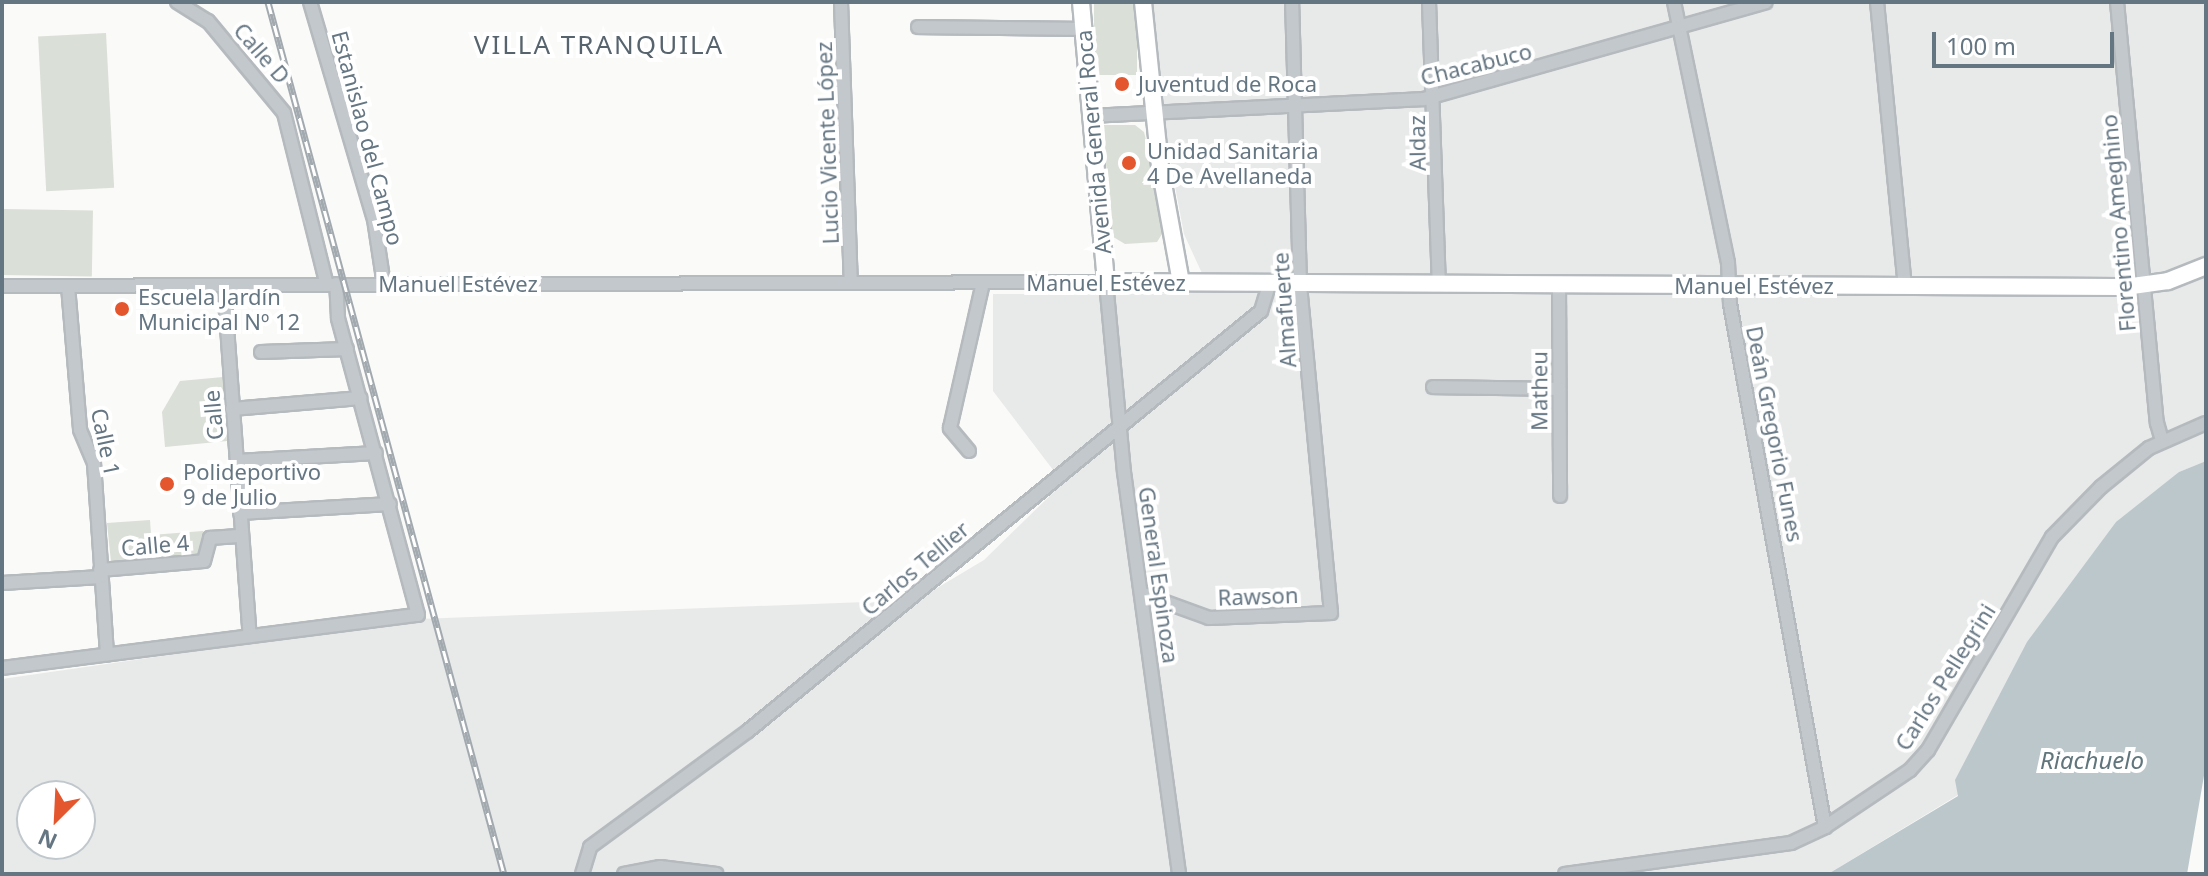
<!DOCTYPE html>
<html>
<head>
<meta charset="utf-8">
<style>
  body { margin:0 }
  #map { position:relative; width:2208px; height:876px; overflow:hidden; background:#fafaf8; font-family:"Noto Sans",sans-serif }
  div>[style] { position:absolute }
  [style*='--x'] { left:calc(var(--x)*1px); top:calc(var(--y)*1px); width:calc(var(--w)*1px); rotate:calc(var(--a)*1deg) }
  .built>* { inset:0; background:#e8e9e9 }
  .green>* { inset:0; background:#dadfd7; transform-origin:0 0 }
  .water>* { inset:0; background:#bbc7cb }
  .roads { filter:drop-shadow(2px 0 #b5babe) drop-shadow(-2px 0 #b5babe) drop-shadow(0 2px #b5babe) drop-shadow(0 -2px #b5babe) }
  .minor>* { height:12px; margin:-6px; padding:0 6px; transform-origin:6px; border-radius:6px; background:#c3c8cc }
  .major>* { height:16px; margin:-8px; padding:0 8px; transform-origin:8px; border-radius:8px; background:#fff }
  .rail>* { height:7px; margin-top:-3.5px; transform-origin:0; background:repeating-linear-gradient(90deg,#fff 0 12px,#a2aab0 0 24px); box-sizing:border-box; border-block:2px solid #a2aab0 }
  .dots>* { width:22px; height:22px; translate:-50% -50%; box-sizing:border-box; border:4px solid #fff; border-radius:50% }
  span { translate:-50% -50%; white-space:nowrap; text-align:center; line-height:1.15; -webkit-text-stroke:8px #fff; paint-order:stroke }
  .street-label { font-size:22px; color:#657683 }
  .poi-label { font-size:22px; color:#657683 }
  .left { translate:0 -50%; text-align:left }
  .water-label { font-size:24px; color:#60757c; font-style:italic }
  .quarter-label { font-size:26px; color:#57646e; letter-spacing:2px }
  .frame { position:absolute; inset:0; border:4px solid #657683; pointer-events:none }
  .north { position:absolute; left:16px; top:780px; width:80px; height:80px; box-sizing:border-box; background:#fff; border:2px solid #c1c8cd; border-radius:50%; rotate:204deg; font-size:22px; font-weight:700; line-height:32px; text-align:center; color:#657683 }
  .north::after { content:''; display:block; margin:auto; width:28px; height:36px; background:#e4572e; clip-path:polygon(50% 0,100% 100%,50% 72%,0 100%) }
  .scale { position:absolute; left:1932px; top:32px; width:182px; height:36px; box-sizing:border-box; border:4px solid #657683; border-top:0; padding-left:10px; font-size:24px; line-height:28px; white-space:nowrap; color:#657683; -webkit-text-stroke:6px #fff; paint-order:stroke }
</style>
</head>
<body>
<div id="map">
  <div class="built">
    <i style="clip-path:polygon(evenodd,1152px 2px,2206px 2px,2206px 461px,2179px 472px,1958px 795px,1828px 874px,2px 874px,2px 679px,419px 619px,917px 600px,984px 560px,1063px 483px,993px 391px,993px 294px,1211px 293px,1184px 234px,1164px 128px,1152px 2px,32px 796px,80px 796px,80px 844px,32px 844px,32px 796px)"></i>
  </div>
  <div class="green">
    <i style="left:1094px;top:2px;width:43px;height:73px"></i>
    <i style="left:106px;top:33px;width:155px;height:68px;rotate:87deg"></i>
    <i style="clip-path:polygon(1104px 125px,1135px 125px,1144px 132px,1167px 226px,1157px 242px,1125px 244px,1110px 235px)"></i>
    <i style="left:3px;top:209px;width:90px;height:66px;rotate:1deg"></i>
    <i style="clip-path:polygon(223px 377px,227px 441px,165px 447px,162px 412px,180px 381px)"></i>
    <i style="clip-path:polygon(150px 520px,151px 535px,203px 531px,205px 554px,111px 562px,107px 523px)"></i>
  </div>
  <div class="water">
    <i style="clip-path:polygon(2206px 461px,2206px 764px,2187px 874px,1828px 874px,1958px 796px,1955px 780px,2027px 642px,2116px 522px,2179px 472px)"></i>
  </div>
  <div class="roads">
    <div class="minor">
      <i style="--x:177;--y:2;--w:36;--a:32"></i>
      <i style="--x:208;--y:21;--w:119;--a:50.4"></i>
      <i style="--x:284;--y:113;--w:177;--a:76"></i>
      <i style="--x:310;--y:2;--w:226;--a:73.6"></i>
      <i style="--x:374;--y:219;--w:67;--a:81.4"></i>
      <i style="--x:841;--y:2;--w:280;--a:88"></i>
      <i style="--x:1429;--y:2;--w:281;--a:88"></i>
      <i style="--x:1674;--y:2;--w:267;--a:78.3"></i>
      <i style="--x:1728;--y:263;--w:41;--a:87.2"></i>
      <i style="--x:1730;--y:304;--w:532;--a:79.7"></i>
      <i style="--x:1877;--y:2;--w:285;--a:84.4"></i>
      <i style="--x:2117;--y:2;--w:423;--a:84.6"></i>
      <i style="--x:2157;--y:423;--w:18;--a:74"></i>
      <i style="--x:918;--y:27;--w:165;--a:0.7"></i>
      <i style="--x:1091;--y:116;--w:333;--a:-2.9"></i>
      <i style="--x:1424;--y:99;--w:355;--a:-15.8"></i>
      <i style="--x:2;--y:286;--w:1104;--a:-0.21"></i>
      <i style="--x:1106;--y:282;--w:191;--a:84.6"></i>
      <i style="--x:1124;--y:472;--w:406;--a:82.2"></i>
      <i style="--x:68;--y:286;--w:144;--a:85.2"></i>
      <i style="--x:80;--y:430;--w:36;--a:67"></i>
      <i style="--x:94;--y:463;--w:192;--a:86.1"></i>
      <i style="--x:224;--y:286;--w:351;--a:85.8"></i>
      <i style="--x:1559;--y:286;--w:210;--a:89.7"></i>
      <i style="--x:261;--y:352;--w:86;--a:-2"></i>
      <i style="--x:1433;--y:387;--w:126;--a:0.9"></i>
      <i style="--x:232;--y:409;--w:129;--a:-4.9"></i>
      <i style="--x:969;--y:451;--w:30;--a:-130"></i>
      <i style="--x:950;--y:428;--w:149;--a:-77.2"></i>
      <i style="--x:237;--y:461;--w:139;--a:-3.3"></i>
      <i style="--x:240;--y:513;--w:150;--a:-3.4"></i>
      <i style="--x:100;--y:570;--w:104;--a:-4.9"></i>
      <i style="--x:204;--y:561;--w:24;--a:-75"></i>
      <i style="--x:210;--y:538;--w:32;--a:-4"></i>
      <i style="--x:2;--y:583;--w:99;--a:-3.5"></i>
      <i style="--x:1143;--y:594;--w:70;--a:20"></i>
      <i style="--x:1209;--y:618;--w:122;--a:-2.3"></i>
      <i style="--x:1331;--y:613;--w:329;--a:-95.4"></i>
      <i style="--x:1300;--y:285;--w:283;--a:-91.6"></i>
      <i style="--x:2;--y:668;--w:419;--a:-7.3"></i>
      <i style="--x:418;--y:615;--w:308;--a:-105.1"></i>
      <i style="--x:338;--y:318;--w:34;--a:-93"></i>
      <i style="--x:582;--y:874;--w:28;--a:-73"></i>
      <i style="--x:590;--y:847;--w:196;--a:-36.3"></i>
      <i style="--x:748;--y:731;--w:663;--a:-39.31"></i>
      <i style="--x:1261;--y:311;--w:27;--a:-73"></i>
      <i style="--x:624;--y:874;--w:37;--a:-11"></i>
      <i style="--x:660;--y:867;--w:57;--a:7"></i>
      <i style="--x:1565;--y:874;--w:228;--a:-7.8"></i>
      <i style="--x:1791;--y:843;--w:38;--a:-25"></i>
      <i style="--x:1825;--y:827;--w:102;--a:-33.8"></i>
      <i style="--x:1910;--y:770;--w:27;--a:-48"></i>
      <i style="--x:1928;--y:750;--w:246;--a:-59.8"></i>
      <i style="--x:2052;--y:537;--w:70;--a:-45.6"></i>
      <i style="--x:2101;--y:487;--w:62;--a:-39.1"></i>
      <i style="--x:2149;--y:448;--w:62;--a:-23.7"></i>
    </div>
    <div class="major">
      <i style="--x:1081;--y:2;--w:281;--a:84.9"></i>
      <i style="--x:1106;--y:282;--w:1019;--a:0.28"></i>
      <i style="--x:2125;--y:287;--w:43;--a:-7.9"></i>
      <i style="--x:2168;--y:281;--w:41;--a:-21.5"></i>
      <i style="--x:1143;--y:2;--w:166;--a:84.1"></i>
      <i style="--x:1160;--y:167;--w:118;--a:79.7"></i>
    </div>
  </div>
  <div class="rail">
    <i style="--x:268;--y:2;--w:903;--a:74.86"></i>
  </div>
  <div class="dots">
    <i style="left:1122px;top:84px;background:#e4572e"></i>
    <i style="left:1129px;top:163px;background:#e4572e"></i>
    <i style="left:122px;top:309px;background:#e4572e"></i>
    <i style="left:167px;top:484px;background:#e4572e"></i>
  </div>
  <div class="street-label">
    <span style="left:262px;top:53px;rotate:49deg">Calle D</span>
    <span style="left:1476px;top:64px;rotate:-14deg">Chacabuco</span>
    <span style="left:368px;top:138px;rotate:75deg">Estanislao del Campo</span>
    <span style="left:1093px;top:142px;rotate:-95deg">Avenida General Roca</span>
    <span style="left:827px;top:143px;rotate:-92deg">Lucio Vicente López</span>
    <span style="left:1417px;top:143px;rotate:-91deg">Aldaz</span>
    <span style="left:2118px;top:223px;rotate:-95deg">Florentino Ameghino</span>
    <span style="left:1106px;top:283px">Manuel Estévez</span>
    <span style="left:458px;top:284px">Manuel Estévez</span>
    <span style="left:1754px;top:286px">Manuel Estévez</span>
    <span style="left:1284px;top:310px;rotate:-94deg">Almafuerte</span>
    <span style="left:1539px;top:391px;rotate:-90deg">Matheu</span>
    <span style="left:213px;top:415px;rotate:-95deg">Calle</span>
    <span style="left:1775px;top:434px;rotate:79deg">Deán Gregorio Funes</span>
    <span style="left:106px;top:442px;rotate:78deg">Calle 1</span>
    <span style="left:155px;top:545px;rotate:-5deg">Calle 4</span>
    <span style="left:915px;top:568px;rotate:-40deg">Carlos Tellier</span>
    <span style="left:1159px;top:575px;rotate:82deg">General Espinoza</span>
    <span style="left:1258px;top:596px;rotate:-2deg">Rawson</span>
    <span style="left:1945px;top:677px;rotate:-58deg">Carlos Pellegrini</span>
  </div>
  <div class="poi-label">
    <span class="left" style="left:1138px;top:84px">Juventud de Roca</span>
    <span class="left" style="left:1147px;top:163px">Unidad Sanitaria<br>4 De Avellaneda</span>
    <span class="left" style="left:138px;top:309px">Escuela Jardín<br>Municipal Nº 12</span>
    <span class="left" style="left:183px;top:484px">Polideportivo<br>9 de Julio</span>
  </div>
  <div class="water-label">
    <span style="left:2092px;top:760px">Riachuelo</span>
  </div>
  <div class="quarter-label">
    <span style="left:599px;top:45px">VILLA TRANQUILA</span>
  </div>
  <div class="frame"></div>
  <div class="north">N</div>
  <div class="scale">100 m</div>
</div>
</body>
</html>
